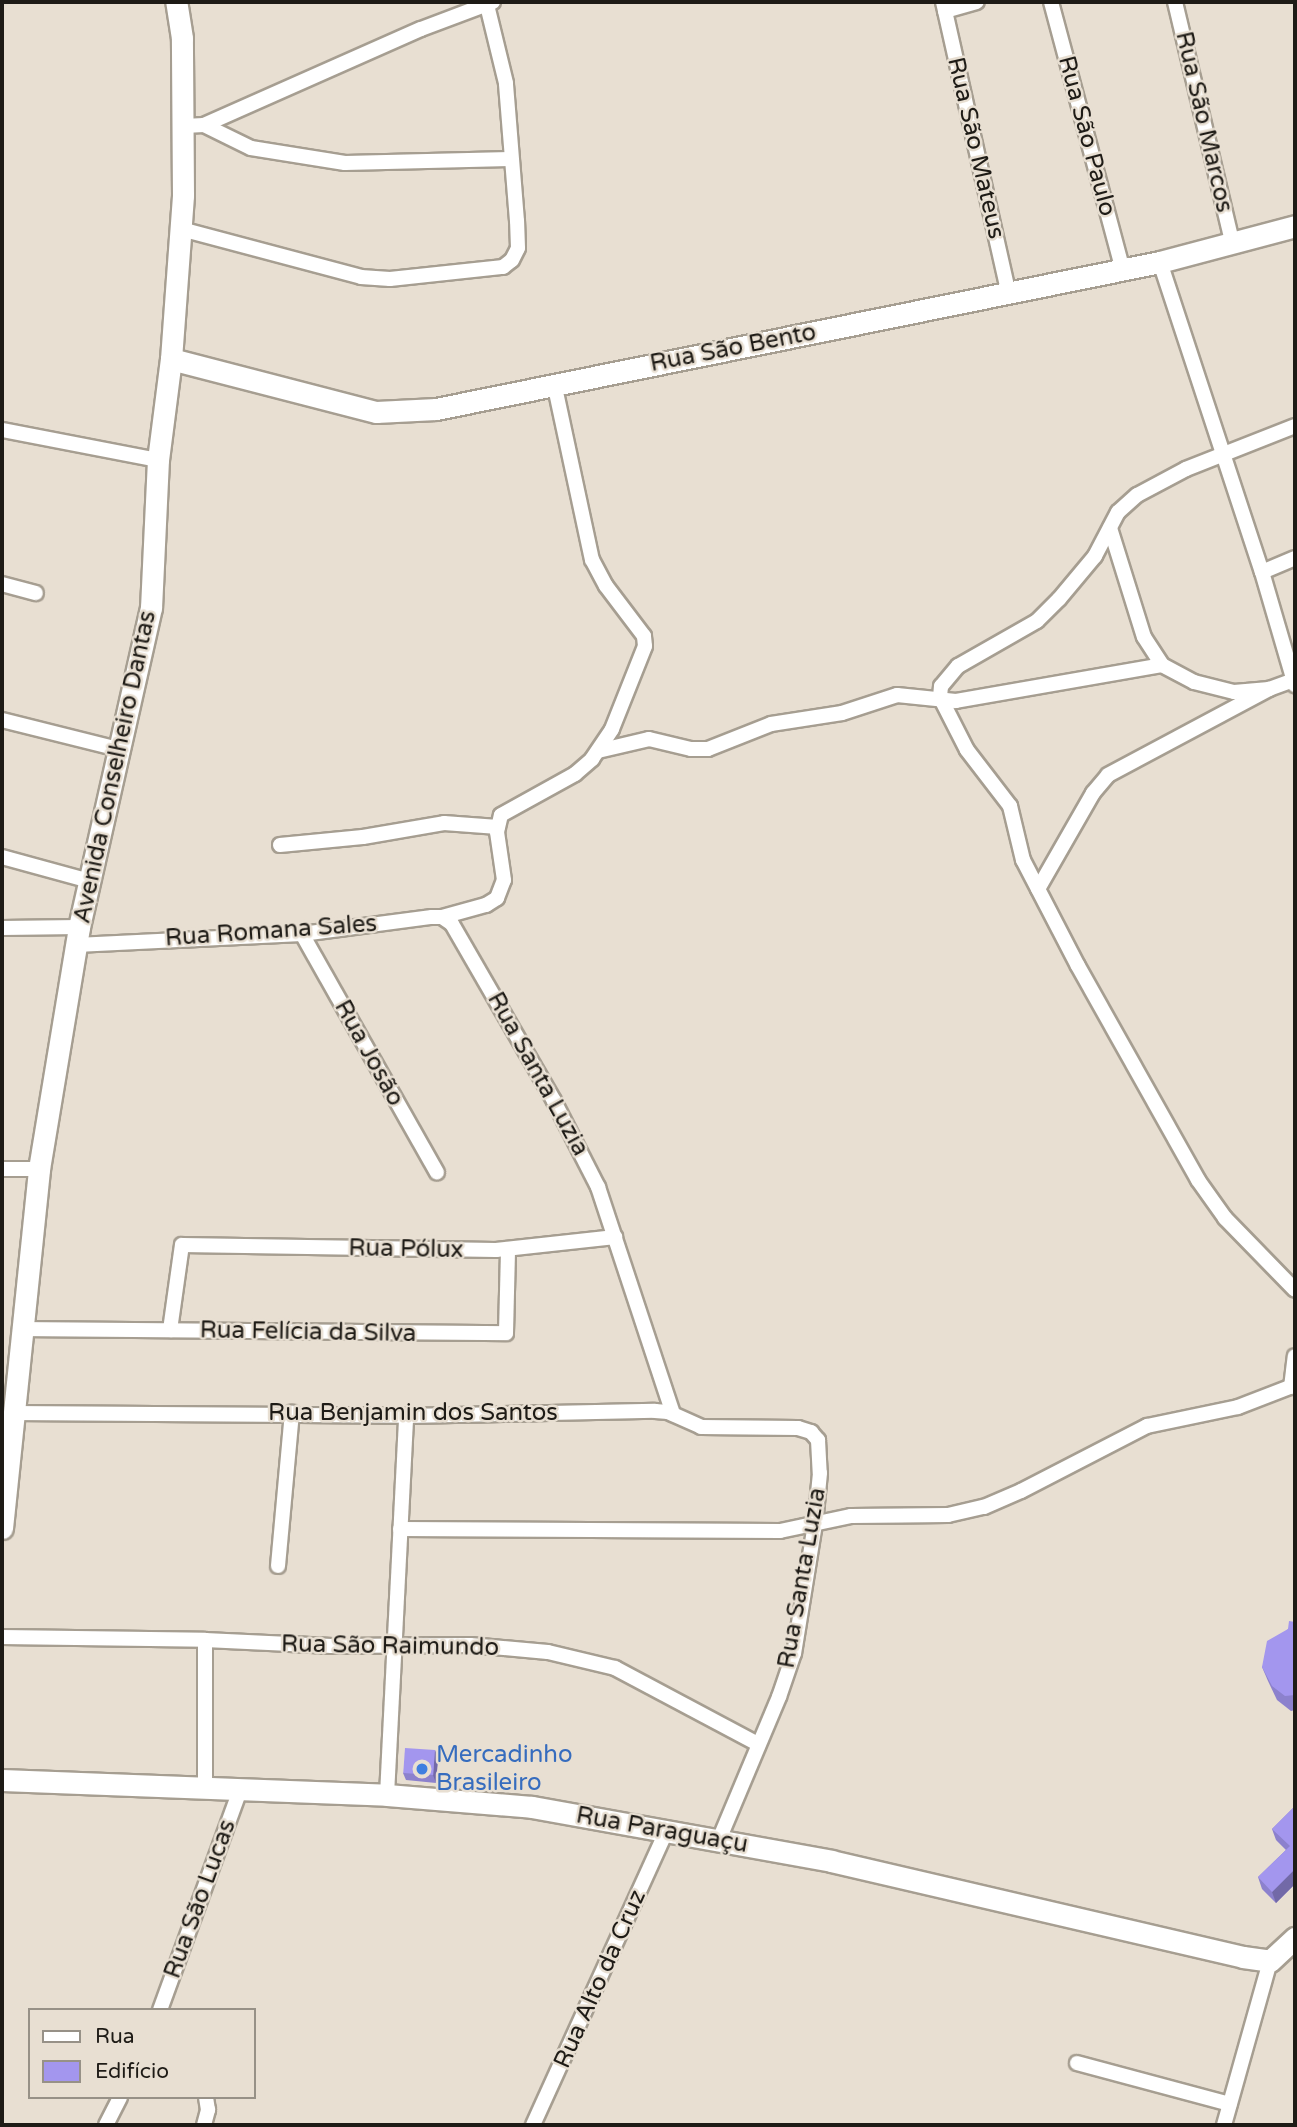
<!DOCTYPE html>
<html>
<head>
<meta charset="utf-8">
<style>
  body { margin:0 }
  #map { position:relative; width:1297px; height:2127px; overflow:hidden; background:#e8dfd2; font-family:"Varela Round",sans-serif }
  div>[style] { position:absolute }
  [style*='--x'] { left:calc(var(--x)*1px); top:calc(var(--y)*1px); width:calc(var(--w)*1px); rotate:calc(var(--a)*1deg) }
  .roads { filter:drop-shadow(2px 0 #a69e91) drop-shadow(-2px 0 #a69e91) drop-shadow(0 2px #a69e91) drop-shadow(0 -2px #a69e91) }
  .street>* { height:14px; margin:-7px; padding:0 7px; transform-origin:7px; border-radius:7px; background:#fff }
  .secondary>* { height:21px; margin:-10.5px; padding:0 10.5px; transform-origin:10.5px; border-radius:10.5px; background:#fff }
  .wall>* { inset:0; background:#8c81cd }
  .shaded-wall>* { inset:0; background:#7269a7 }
  .building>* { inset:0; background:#a396ee; transform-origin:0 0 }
  .dots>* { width:19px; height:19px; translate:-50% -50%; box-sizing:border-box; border:4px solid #e8dfd2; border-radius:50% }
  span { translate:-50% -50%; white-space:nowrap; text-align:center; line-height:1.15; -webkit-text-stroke:5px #e8dfd2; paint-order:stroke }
  .street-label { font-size:24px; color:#1e1b16 }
  .shop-label { font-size:24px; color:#366cbe }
  .left { translate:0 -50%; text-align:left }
  .frame { position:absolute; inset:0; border:4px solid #1e1b16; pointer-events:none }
  .legend { position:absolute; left:28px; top:2008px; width:228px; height:91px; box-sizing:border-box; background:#e8dfd2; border:2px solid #979187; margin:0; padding:9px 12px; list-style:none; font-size:21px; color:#1e1b16 }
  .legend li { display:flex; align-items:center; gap:14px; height:35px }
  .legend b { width:35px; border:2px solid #979187 }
</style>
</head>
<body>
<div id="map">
  <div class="roads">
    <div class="street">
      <i style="--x:943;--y:2;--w:299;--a:77.3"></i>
      <i style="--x:1051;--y:2;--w:278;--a:75"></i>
      <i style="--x:1175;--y:2;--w:247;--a:76.6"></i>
      <i style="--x:945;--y:11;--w:33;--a:-16"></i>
      <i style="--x:204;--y:125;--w:52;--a:26.1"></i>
      <i style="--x:251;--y:148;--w:95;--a:9.1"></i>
      <i style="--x:345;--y:163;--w:165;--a:-1.4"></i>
      <i style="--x:184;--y:126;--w:20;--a:-3"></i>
      <i style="--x:204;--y:125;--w:237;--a:-23.9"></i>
      <i style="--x:421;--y:29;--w:77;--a:-20.6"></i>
      <i style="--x:181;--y:229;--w:186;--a:14.9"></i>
      <i style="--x:361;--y:277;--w:29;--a:4"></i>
      <i style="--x:390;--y:279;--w:114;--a:-6.1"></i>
      <i style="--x:503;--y:267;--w:11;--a:-38"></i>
      <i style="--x:512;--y:260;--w:13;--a:-63"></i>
      <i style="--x:518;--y:248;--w:27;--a:-92"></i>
      <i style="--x:517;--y:221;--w:138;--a:-94.6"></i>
      <i style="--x:506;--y:83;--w:80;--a:-103.7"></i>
      <i style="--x:1160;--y:262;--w:326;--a:71.8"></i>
      <i style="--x:1262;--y:572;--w:118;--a:73.7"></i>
      <i style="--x:1295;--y:426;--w:117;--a:158.5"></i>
      <i style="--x:1186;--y:469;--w:55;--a:152"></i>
      <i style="--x:1137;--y:495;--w:25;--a:138"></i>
      <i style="--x:1118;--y:512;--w:50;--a:117.6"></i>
      <i style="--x:1095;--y:556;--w:56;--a:129.9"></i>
      <i style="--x:1059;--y:599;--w:31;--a:135"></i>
      <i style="--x:1037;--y:621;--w:91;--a:150.3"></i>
      <i style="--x:958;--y:666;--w:26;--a:130"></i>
      <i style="--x:941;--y:686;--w:11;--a:95"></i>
      <i style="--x:940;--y:697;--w:59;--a:63"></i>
      <i style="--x:967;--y:750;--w:71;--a:52.5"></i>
      <i style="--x:1010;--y:806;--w:56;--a:76.5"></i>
      <i style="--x:1023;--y:860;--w:119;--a:62.6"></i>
      <i style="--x:1078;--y:966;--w:245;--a:60.7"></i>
      <i style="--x:1198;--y:1180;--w:47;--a:54.6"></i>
      <i style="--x:1225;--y:1218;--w:100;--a:45.8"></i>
      <i style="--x:2;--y:430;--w:159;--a:10.9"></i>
      <i style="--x:1110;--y:528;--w:114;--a:72.7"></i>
      <i style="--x:1144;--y:637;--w:33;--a:57"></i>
      <i style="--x:1162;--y:665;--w:36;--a:28"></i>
      <i style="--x:1194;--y:682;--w:41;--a:14"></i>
      <i style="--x:1234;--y:692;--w:35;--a:-5"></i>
      <i style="--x:1269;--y:689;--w:27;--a:-20"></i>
      <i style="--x:1262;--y:572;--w:36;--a:-23"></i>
      <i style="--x:2;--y:584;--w:35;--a:15"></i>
      <i style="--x:2;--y:720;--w:120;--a:14"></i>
      <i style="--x:598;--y:751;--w:52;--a:-13.2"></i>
      <i style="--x:649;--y:739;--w:43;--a:13.4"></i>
      <i style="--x:691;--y:749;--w:17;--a:0"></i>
      <i style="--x:708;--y:749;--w:68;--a:-21.6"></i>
      <i style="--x:771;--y:724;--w:72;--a:-8.8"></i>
      <i style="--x:842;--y:713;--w:58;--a:-18.1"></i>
      <i style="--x:897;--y:695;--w:59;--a:5.8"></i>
      <i style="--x:956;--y:701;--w:209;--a:-9.9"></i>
      <i style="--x:280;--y:845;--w:83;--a:-5.5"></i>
      <i style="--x:363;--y:837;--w:82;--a:-9.8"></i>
      <i style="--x:444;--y:823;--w:54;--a:4.2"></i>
      <i style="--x:2;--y:857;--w:91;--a:15.3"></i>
      <i style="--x:1038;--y:889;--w:111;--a:-60.2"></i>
      <i style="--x:1093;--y:793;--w:23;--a:-50"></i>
      <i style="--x:1108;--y:775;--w:183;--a:-28.1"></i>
      <i style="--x:442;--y:917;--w:46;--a:-15.3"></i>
      <i style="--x:486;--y:905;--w:13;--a:-32"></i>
      <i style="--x:497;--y:898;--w:19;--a:-69"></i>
      <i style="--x:504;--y:880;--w:49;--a:-98.3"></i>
      <i style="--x:497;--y:832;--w:17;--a:-77"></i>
      <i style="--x:501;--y:815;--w:85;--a:-29"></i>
      <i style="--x:575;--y:774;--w:23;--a:-41"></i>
      <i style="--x:592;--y:759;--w:36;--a:-56"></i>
      <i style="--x:612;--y:729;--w:89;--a:-68.3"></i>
      <i style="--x:645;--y:646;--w:10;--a:-96"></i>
      <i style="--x:644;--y:636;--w:63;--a:-127.2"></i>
      <i style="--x:606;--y:586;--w:30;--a:-118"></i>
      <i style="--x:592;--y:560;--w:177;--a:-102.1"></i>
      <i style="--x:2;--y:928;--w:77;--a:-0.7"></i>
      <i style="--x:302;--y:934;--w:274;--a:60.5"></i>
      <i style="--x:76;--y:945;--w:226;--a:-2.8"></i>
      <i style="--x:302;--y:934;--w:131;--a:-7.5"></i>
      <i style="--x:432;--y:917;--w:10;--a:0"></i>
      <i style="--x:442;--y:917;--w:12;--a:35"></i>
      <i style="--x:452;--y:924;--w:204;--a:60"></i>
      <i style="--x:554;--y:1101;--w:97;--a:62.9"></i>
      <i style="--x:598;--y:1187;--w:239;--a:71.7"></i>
      <i style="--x:2;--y:1169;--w:37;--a:0"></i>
      <i style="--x:24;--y:1329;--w:482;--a:0.5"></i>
      <i style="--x:506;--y:1333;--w:84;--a:-88.6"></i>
      <i style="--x:170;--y:1330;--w:86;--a:-82"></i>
      <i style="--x:182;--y:1245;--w:314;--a:0.9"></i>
      <i style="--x:496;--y:1250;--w:120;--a:-6.2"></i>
      <i style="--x:1291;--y:1387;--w:31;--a:-83"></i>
      <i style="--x:12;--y:1413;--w:394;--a:0.4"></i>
      <i style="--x:406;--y:1416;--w:249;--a:-1.2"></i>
      <i style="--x:655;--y:1411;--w:13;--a:4"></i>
      <i style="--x:668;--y:1412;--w:36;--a:24"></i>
      <i style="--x:701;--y:1427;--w:97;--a:0.6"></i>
      <i style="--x:798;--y:1428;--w:14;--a:17"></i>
      <i style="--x:811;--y:1432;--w:11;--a:49"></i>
      <i style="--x:818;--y:1440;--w:33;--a:87"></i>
      <i style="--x:820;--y:1473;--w:51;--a:95.6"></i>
      <i style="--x:815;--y:1524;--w:131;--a:99.2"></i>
      <i style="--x:794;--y:1653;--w:46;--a:108.8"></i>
      <i style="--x:779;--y:1697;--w:155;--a:112.8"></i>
      <i style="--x:400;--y:1529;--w:380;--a:0.3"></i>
      <i style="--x:780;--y:1531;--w:73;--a:-11.9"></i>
      <i style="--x:851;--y:1516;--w:97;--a:-0.6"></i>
      <i style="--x:948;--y:1515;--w:37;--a:-13"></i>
      <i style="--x:984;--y:1507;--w:40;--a:-23.4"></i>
      <i style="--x:1021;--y:1491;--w:142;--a:-27.3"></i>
      <i style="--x:1147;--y:1426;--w:93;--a:-11.8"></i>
      <i style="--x:1238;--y:1407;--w:61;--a:-21.1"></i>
      <i style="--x:278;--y:1566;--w:154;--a:-84.8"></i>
      <i style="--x:2;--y:1637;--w:203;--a:0.8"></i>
      <i style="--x:205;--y:1640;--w:127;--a:2.7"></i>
      <i style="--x:332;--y:1646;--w:138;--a:-0.4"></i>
      <i style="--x:470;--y:1645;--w:78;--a:5.1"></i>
      <i style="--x:548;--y:1652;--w:69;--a:13.4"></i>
      <i style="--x:615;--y:1668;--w:162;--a:28"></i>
      <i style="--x:205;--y:1640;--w:147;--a:90"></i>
      <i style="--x:387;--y:1795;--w:379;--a:-87.1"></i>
      <i style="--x:160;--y:2010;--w:236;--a:-70"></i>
      <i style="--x:1077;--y:2063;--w:158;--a:15"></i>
      <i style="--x:106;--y:2125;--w:31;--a:-63"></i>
      <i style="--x:204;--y:2125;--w:16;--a:-75"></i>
      <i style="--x:208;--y:2110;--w:13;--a:-99"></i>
      <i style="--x:533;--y:2125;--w:322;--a:-65.6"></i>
      <i style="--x:1224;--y:2125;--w:170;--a:-74.3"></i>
    </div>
    <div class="secondary">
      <i style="--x:171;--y:359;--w:212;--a:14.5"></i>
      <i style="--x:376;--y:412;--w:60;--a:-2.9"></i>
      <i style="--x:436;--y:409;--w:739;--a:-11.48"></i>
      <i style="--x:1160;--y:262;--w:140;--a:-14.9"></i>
      <i style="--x:2;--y:1528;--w:361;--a:-84.1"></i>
      <i style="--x:39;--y:1169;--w:245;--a:-80.6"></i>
      <i style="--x:79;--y:927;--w:327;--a:-77.3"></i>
      <i style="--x:151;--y:608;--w:148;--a:-87.3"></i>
      <i style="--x:158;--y:460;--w:102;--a:-82.7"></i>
      <i style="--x:171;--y:359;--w:164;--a:-85.8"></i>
      <i style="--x:183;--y:195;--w:157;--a:-90.4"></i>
      <i style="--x:182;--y:38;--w:36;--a:-99"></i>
      <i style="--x:2;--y:1780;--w:385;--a:2.2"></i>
      <i style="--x:387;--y:1795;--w:145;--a:4.7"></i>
      <i style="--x:532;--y:1807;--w:304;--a:10.2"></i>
      <i style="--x:831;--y:1861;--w:423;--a:13.1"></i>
      <i style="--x:1243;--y:1957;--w:27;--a:8"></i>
      <i style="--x:1270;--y:1961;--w:34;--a:-43"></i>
    </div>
  </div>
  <div class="wall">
    <i style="clip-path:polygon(1295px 1622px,1295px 1710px,1291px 1711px,1277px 1700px,1268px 1681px,1262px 1667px,1288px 1629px)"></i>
    <i style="clip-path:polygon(435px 1750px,438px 1758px,436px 1783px,406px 1780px,403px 1773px)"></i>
    <i style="clip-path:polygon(1295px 1806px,1295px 1884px,1276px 1903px,1262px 1889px,1258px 1877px,1286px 1850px,1276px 1840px,1272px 1829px)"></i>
  </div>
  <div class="shaded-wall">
    <i style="clip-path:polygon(435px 1750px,438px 1758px,436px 1783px,433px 1775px)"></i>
    <i style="clip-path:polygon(1295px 1869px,1295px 1884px,1276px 1903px,1272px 1892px)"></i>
  </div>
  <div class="building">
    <i style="clip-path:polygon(1289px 1621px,1295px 1622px,1295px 1695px,1285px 1696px,1272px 1686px,1262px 1667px,1267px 1641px,1288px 1629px)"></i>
    <i style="left:405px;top:1748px;width:30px;height:25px;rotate:4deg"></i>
    <i style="clip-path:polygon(1295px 1806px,1295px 1869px,1272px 1892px,1258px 1877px,1290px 1846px,1272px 1829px)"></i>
  </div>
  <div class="dots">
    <i style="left:422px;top:1769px;background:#3f7fe0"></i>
  </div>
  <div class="street-label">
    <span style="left:1204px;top:122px;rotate:77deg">Rua São Marcos</span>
    <span style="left:1087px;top:136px;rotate:75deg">Rua São Paulo</span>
    <span style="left:976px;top:148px;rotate:77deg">Rua São Mateus</span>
    <span style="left:733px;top:348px;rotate:-11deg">Rua São Bento</span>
    <span style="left:115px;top:767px;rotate:-78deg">Avenida Conselheiro Dantas</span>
    <span style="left:271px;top:931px;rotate:-4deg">Rua Romana Sales</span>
    <span style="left:369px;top:1053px;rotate:61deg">Rua Josão</span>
    <span style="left:538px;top:1074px;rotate:61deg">Rua Santa Luzia</span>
    <span style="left:406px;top:1249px;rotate:1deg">Rua Pólux</span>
    <span style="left:308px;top:1332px;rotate:1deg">Rua Felícia da Silva</span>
    <span style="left:413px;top:1413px">Rua Benjamin dos Santos</span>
    <span style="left:802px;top:1578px;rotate:-80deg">Rua Santa Luzia</span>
    <span style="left:390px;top:1646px;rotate:1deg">Rua São Raimundo</span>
    <span style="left:662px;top:1830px;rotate:10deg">Rua Paraguaçu</span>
    <span style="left:200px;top:1899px;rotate:-70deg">Rua São Lucas</span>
    <span style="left:600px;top:1979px;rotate:-66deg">Rua Alto da Cruz</span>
  </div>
  <div class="shop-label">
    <span class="left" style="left:436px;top:1769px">Mercadinho<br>Brasileiro</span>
  </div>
  <div class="frame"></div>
  <ul class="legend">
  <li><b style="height:9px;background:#fff"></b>Rua</li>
  <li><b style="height:19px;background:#a396ee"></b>Edifício</li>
  </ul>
</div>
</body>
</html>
